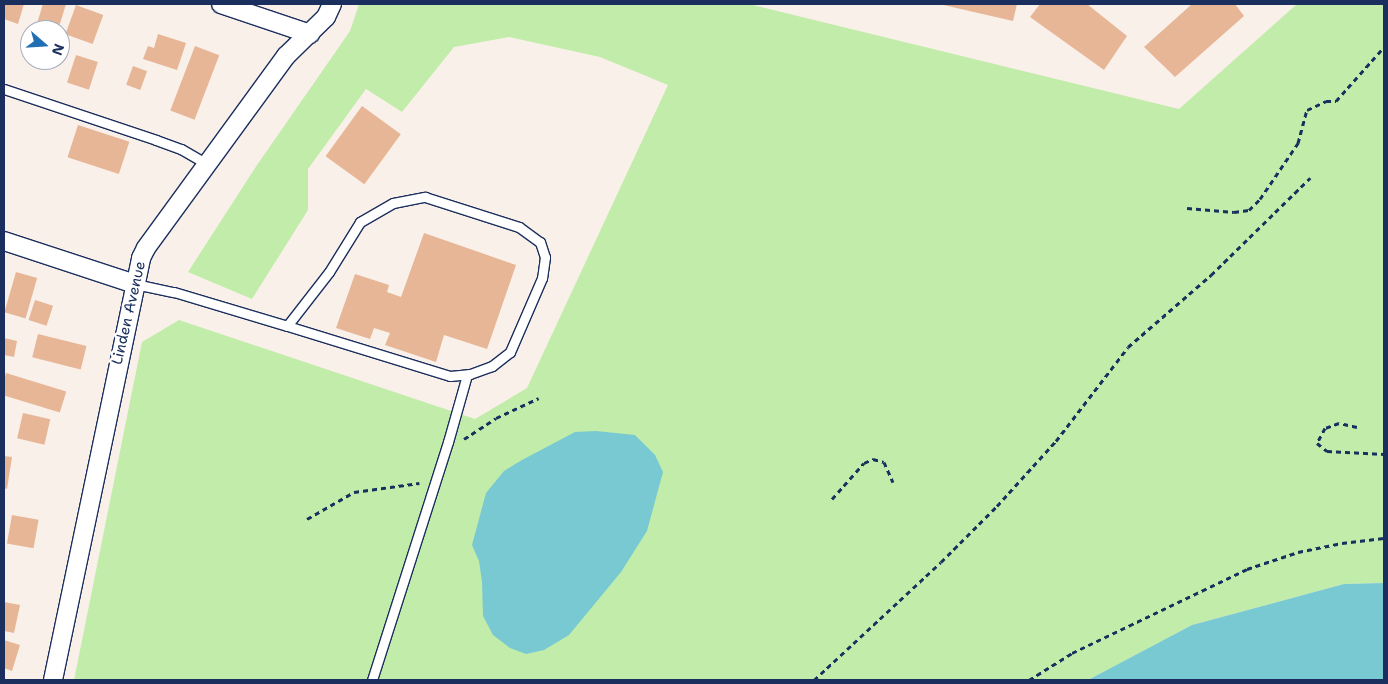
<!DOCTYPE html>
<html>
<head>
<meta charset="utf-8">
<style>
  body { margin:0 }
  #map { position:relative; width:1388px; height:684px; overflow:hidden; background:#faf0ea; font-family:"Shantell Sans",sans-serif }
  div>[style] { position:absolute }
  [style*='--x'] { left:calc(var(--x)*1px); top:calc(var(--y)*1px); width:calc(var(--w)*1px); rotate:calc(var(--a)*1deg) }
  .green>* { inset:0; background:#c2eca9 }
  .water>* { inset:0; background:#78c9d2 }
  .building>* { inset:0; background:#e6b697; transform-origin:0 0 }
  .path>* { height:3px; margin-top:-1.5px; transform-origin:0; background:repeating-linear-gradient(90deg,#1b2f5e 0 5px,transparent 0 9px) }
  .roads { filter:drop-shadow(1px 0 #1b2f5e) drop-shadow(-1px 0 #1b2f5e) drop-shadow(0 1px #1b2f5e) drop-shadow(0 -1px #1b2f5e) }
  .lane>* { height:9px; margin:-4.5px; padding:0 4.5px; transform-origin:4.5px; border-radius:4.5px; background:#fff }
  .street>* { height:18px; margin:-9px; padding:0 9px; transform-origin:9px; border-radius:9px; background:#fff }
  span { translate:-50% -50%; white-space:nowrap; text-align:center; line-height:1.15; -webkit-text-stroke:5px #fff; paint-order:stroke }
  .street-label { font-size:15px; color:#1b2f5e }
  .frame { position:absolute; inset:0; border:5px solid #1b2f5e; pointer-events:none }
  .north { position:absolute; left:20px; top:20px; width:50px; height:50px; box-sizing:border-box; background:#fff; border:1px solid #a4acbf; border-radius:50%; rotate:109deg; font-size:14px; font-weight:700; line-height:20px; text-align:center; color:#1b2f5e }
  .north::after { content:''; display:block; margin:auto; width:18px; height:22px; background:#1f6fb2; clip-path:polygon(50% 0,100% 100%,50% 72%,0 100%) }
</style>
</head>
<body>
<div id="map">
  <div class="green">
    <i style="clip-path:polygon(359px 4px,749px 4px,1179px 109px,1297px 4px,1384px 4px,1384px 583px,1344px 584px,1192px 625px,1088px 680px,74px 680px,142px 342px,179px 320px,475px 419px,527px 388px,668px 85px,600px 57px,509px 37px,454px 47px,402px 112px,366px 89px,308px 169px,308px 210px,252px 299px,188px 272px,255px 168px,350px 31px)"></i>
  </div>
  <div class="water">
    <i style="clip-path:polygon(596px 431px,635px 435px,655px 455px,663px 472px,647px 531px,621px 572px,569px 635px,544px 650px,526px 654px,510px 648px,493px 635px,483px 616px,482px 582px,479px 561px,472px 545px,486px 493px,504px 471px,522px 460px,575px 432px)"></i>
    <i style="clip-path:polygon(1384px 583px,1384px 680px,1088px 680px,1192px 625px,1344px 584px)"></i>
  </div>
  <div class="building">
    <i style="clip-path:polygon(4px 4px,24px 4px,18px 24px,4px 19px)"></i>
    <i style="clip-path:polygon(43px 4px,66px 4px,58px 30px,35px 30px)"></i>
    <i style="clip-path:polygon(939px 4px,1017px 4px,1013px 21px)"></i>
    <i style="clip-path:polygon(1040px 4px,1087px 4px,1127px 36px,1104px 70px,1030px 17px)"></i>
    <i style="clip-path:polygon(1192px 4px,1235px 4px,1244px 16px,1175px 77px,1144px 47px)"></i>
    <i style="left:76px;top:5px;width:29px;height:31px;rotate:20deg"></i>
    <i style="clip-path:polygon(158px 34px,186px 43px,177px 70px,143px 59px,148px 46px,154px 48px)"></i>
    <i style="left:195px;top:46px;width:26px;height:69px;rotate:21deg"></i>
    <i style="left:76px;top:55px;width:23px;height:29px;rotate:18deg"></i>
    <i style="left:133px;top:66px;width:15px;height:20px;rotate:20deg"></i>
    <i style="left:362px;top:106px;width:48px;height:62px;rotate:36deg"></i>
    <i style="left:78px;top:125px;width:54px;height:34px;rotate:18deg"></i>
    <i style="clip-path:polygon(424px 233px,516px 265px,487px 349px,444px 335px,436px 362px,385px 345px,390px 333px,374px 328px,370px 339px,336px 328px,355px 274px,389px 285px,387px 292px,401px 297px)"></i>
    <i style="left:16px;top:272px;width:22px;height:42px;rotate:16deg"></i>
    <i style="left:35px;top:300px;width:19px;height:21px;rotate:18deg"></i>
    <i style="left:38px;top:334px;width:50px;height:24px;rotate:14deg"></i>
    <i style="clip-path:polygon(4px 338px,17px 341px,14px 357px,4px 355px)"></i>
    <i style="left:6px;top:373px;width:63px;height:22px;rotate:17deg"></i>
    <i style="left:23px;top:413px;width:28px;height:26px;rotate:13deg"></i>
    <i style="clip-path:polygon(4px 456px,12px 457px,7px 489px,4px 488px)"></i>
    <i style="left:12px;top:515px;width:27px;height:29px;rotate:10deg"></i>
    <i style="clip-path:polygon(4px 602px,20px 605px,14px 633px,4px 631px)"></i>
    <i style="clip-path:polygon(4px 640px,20px 645px,12px 671px,4px 668px)"></i>
  </div>
  <div class="path">
    <i style="--x:1187;--y:208;--w:47;--a:4.9"></i>
    <i style="--x:1234;--y:212;--w:15;--a:-8"></i>
    <i style="--x:1249;--y:210;--w:16;--a:-45"></i>
    <i style="--x:1260;--y:199;--w:68;--a:-55.8"></i>
    <i style="--x:1298;--y:143;--w:34;--a:-75"></i>
    <i style="--x:1307;--y:110;--w:21;--a:-25"></i>
    <i style="--x:1326;--y:101;--w:10;--a:0"></i>
    <i style="--x:1336;--y:101;--w:72;--a:-48.4"></i>
    <i style="--x:1357;--y:427;--w:18;--a:-167"></i>
    <i style="--x:1339;--y:423;--w:15;--a:160"></i>
    <i style="--x:1325;--y:428;--w:17;--a:118"></i>
    <i style="--x:1317;--y:443;--w:13;--a:39"></i>
    <i style="--x:1327;--y:451;--w:57;--a:3"></i>
    <i style="--x:464;--y:439;--w:38;--a:-33"></i>
    <i style="--x:496;--y:418;--w:47;--a:-24.9"></i>
    <i style="--x:832;--y:499;--w:48;--a:-48.4"></i>
    <i style="--x:864;--y:463;--w:10;--a:-24"></i>
    <i style="--x:873;--y:459;--w:11;--a:15"></i>
    <i style="--x:884;--y:462;--w:22;--a:66"></i>
    <i style="--x:307;--y:519;--w:54;--a:-29.9"></i>
    <i style="--x:354;--y:492;--w:66;--a:-7.9"></i>
    <i style="--x:814;--y:680;--w:173;--a:-42.9"></i>
    <i style="--x:941;--y:562;--w:79;--a:-45"></i>
    <i style="--x:997;--y:506;--w:88;--a:-47.8"></i>
    <i style="--x:1056;--y:441;--w:118;--a:-52.5"></i>
    <i style="--x:1128;--y:347;--w:110;--a:-40.9"></i>
    <i style="--x:1211;--y:275;--w:139;--a:-44.4"></i>
    <i style="--x:1029;--y:680;--w:51;--a:-32.1"></i>
    <i style="--x:1072;--y:653;--w:194;--a:-25.6"></i>
    <i style="--x:1247;--y:569;--w:54;--a:-18.4"></i>
    <i style="--x:1298;--y:552;--w:45;--a:-11.6"></i>
    <i style="--x:1342;--y:543;--w:42;--a:-6.8"></i>
  </div>
  <div class="roads">
    <div class="lane">
      <i style="--x:4;--y:89;--w:160;--a:18.5"></i>
      <i style="--x:156;--y:140;--w:27;--a:20"></i>
      <i style="--x:181;--y:149;--w:30;--a:30"></i>
      <i style="--x:135;--y:284;--w:40;--a:12"></i>
      <i style="--x:174;--y:292;--w:118;--a:16.7"></i>
      <i style="--x:287;--y:326;--w:68;--a:-52.1"></i>
      <i style="--x:329;--y:272;--w:59;--a:-58.2"></i>
      <i style="--x:360;--y:222;--w:38;--a:-30"></i>
      <i style="--x:393;--y:203;--w:33;--a:-11"></i>
      <i style="--x:425;--y:197;--w:99;--a:17.7"></i>
      <i style="--x:519;--y:227;--w:26;--a:36"></i>
      <i style="--x:540;--y:242;--w:16;--a:72"></i>
      <i style="--x:545;--y:257;--w:21;--a:98"></i>
      <i style="--x:542;--y:278;--w:81;--a:113.4"></i>
      <i style="--x:510;--y:352;--w:23;--a:142"></i>
      <i style="--x:492;--y:366;--w:23;--a:160"></i>
      <i style="--x:470;--y:374;--w:20;--a:174"></i>
      <i style="--x:450;--y:376;--w:170;--a:-162.9"></i>
      <i style="--x:372;--y:680;--w:250;--a:-72.3"></i>
      <i style="--x:448;--y:442;--w:70;--a:-74.2"></i>
    </div>
    <div class="street">
      <i style="--x:221;--y:4;--w:94;--a:18.6"></i>
      <i style="--x:4;--y:241;--w:138;--a:18.2"></i>
      <i style="--x:53;--y:680;--w:431;--a:-78.2"></i>
      <i style="--x:141;--y:258;--w:11;--a:-63"></i>
      <i style="--x:146;--y:248;--w:238;--a:-53.9"></i>
      <i style="--x:286;--y:56;--w:56;--a:-44.3"></i>
      <i style="--x:326;--y:17;--w:14;--a:-65"></i>
    </div>
  </div>
  <div class="street-label">
    <span style="left:129px;top:313px;rotate:-77deg">Linden Avenue</span>
  </div>
  <div class="frame"></div>
  <div class="north">N</div>
</div>
</body>
</html>
